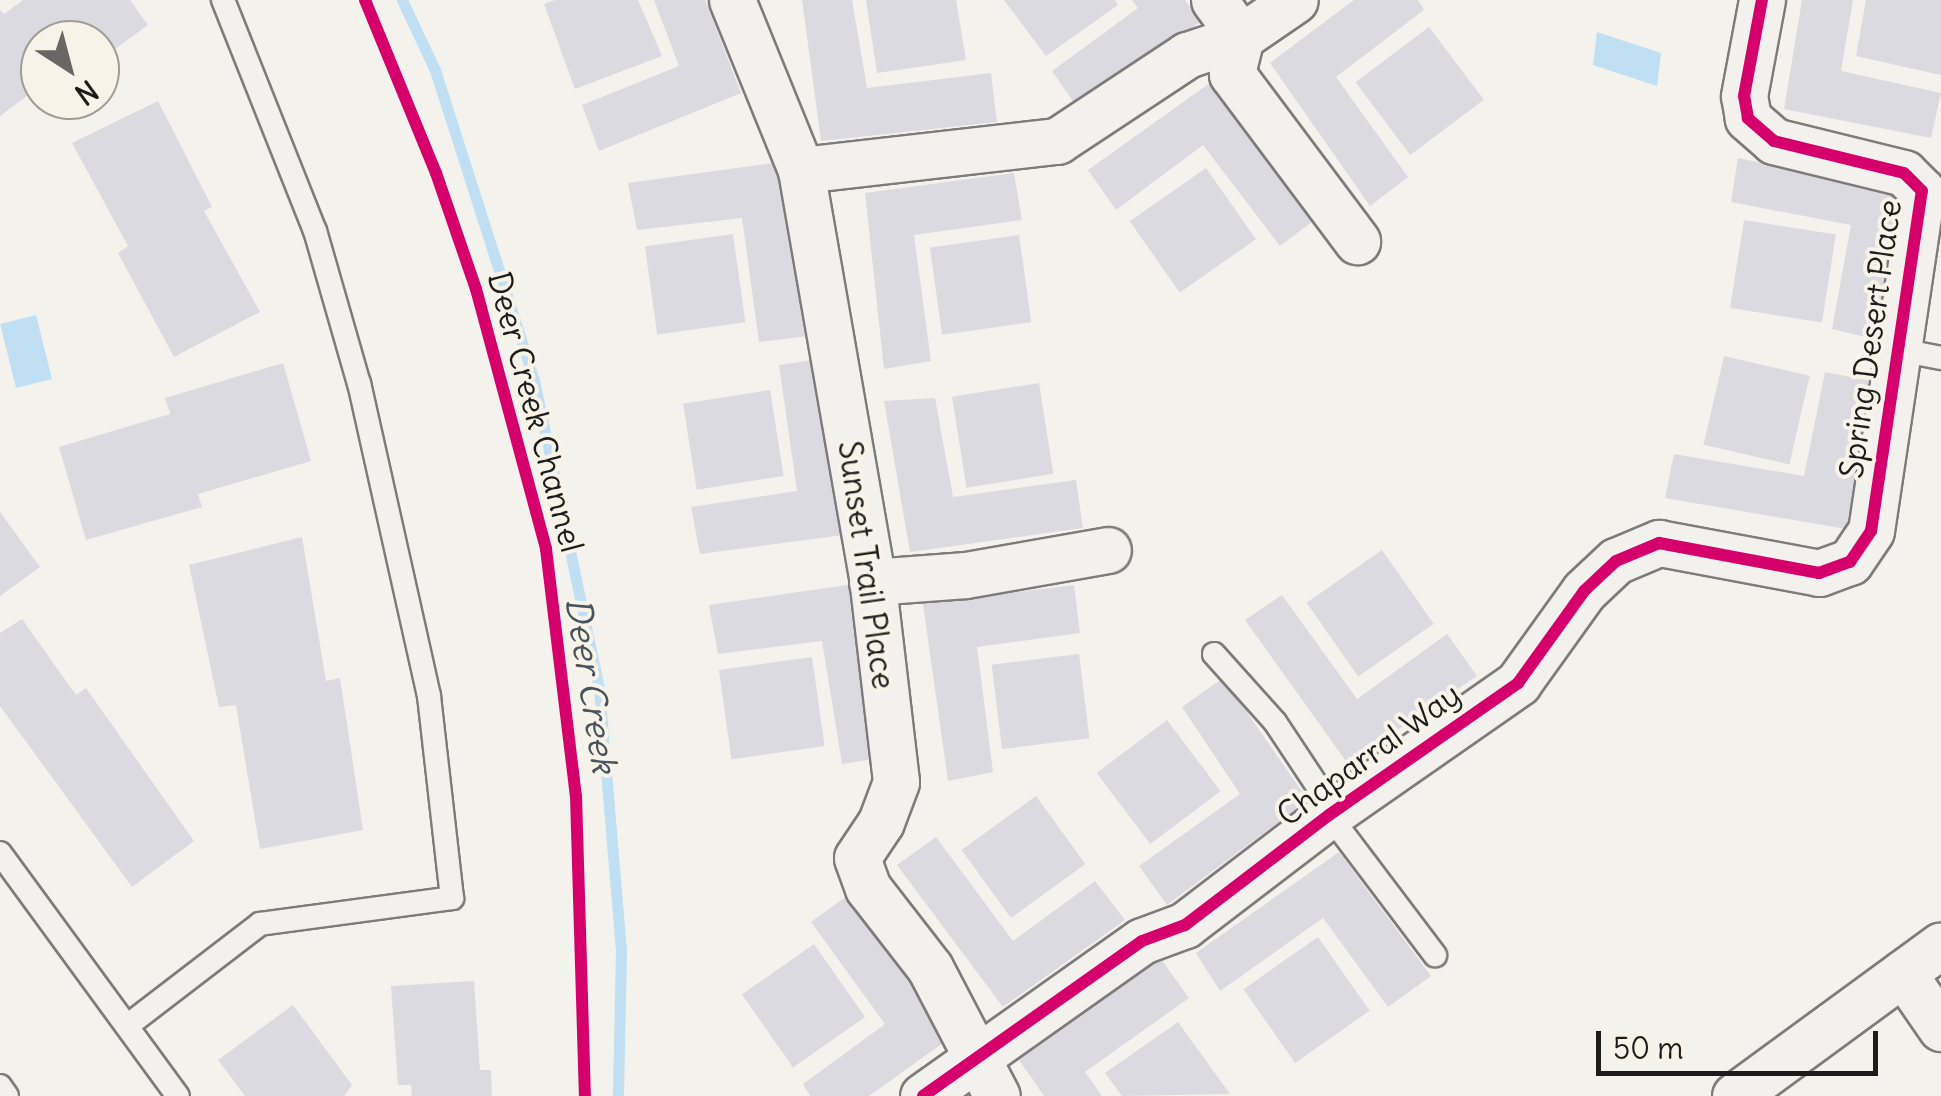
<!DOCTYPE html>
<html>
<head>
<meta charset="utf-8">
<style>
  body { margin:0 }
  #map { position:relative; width:1941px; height:1096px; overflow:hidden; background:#f4f2ec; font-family:Delius,sans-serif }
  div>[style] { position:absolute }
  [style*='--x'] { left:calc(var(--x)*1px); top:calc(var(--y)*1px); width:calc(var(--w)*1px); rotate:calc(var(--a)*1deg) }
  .water>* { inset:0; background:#c0dff3; transform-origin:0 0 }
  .stream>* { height:11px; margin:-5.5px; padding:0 5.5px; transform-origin:5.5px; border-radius:5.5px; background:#c0dff3 }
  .building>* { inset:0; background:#dbdae0; transform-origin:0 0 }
  .roads { filter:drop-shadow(2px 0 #7d7c7a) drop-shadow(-2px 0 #7d7c7a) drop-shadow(0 2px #7d7c7a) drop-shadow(0 -2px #7d7c7a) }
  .service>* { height:22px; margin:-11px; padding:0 11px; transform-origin:11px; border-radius:11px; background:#f2f1ed }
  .minor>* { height:45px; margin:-22.5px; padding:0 22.5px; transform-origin:22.5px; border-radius:22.5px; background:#f2f1ed }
  .cycleway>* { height:12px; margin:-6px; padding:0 6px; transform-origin:6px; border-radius:6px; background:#d6006c }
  span { translate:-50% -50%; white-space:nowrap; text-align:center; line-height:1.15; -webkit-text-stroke:8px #f7f3e8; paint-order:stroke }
  .street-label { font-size:32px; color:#1c1c1c }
  .water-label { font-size:35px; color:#47545d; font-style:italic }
  .north { position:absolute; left:20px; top:20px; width:100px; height:100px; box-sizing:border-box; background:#f7f3e8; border:2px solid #9f9d96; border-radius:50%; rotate:144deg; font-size:28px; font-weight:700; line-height:40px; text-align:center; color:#1c1c1c }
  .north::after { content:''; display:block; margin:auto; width:35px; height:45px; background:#686765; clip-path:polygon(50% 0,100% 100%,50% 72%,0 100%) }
  .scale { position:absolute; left:1596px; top:1031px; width:282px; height:45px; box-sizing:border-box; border:5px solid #1c1c1c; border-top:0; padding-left:12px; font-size:30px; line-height:35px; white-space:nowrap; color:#1c1c1c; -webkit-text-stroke:8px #f7f3e8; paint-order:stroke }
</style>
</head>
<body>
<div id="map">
  <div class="water">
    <i style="clip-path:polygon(1597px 32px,1661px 53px,1657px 86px,1593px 65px)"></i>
    <i style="left:36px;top:315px;width:66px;height:37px;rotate:76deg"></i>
  </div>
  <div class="stream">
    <i style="--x:402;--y:0;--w:77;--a:64.8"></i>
    <i style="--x:435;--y:70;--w:325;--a:72.3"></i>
    <i style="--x:534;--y:380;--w:315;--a:78.1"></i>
    <i style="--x:599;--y:688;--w:262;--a:85.2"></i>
    <i style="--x:621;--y:949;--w:147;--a:91.2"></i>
  </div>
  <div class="building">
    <i style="clip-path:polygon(23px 0,130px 0,148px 25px,100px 60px,100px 40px,40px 40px,40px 86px,0 116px,0 10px,4px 14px)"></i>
    <i style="clip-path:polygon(555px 0,638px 0,662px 56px,575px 89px,544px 4px)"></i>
    <i style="clip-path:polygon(654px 0,705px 0,741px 93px,599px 151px,582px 105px,679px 66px)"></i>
    <i style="clip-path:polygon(802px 0,852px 0,867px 88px,991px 73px,997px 122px,821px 141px)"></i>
    <i style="clip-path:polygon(866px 0,956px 0,966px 60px,877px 73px)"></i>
    <i style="clip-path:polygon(1004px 0,1115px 0,1118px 5px,1046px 56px)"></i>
    <i style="clip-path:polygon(1132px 0,1185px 0,1200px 22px,1080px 111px,1052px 71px,1138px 8px)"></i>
    <i style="clip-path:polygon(1354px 0,1418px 0,1424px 10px,1336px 77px,1408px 177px,1370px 206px,1270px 63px)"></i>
    <i style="clip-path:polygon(1802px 0,1853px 0,1841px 71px,1941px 93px,1931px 138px,1784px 109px)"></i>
    <i style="clip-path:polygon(1866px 0,1941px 0,1941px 75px,1856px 56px)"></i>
    <i style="left:1429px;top:27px;width:91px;height:92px;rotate:53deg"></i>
    <i style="clip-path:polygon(1214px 80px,1317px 218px,1280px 246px,1203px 145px,1116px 210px,1088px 170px)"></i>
    <i style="clip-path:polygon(158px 101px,212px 207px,204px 211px,260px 312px,174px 357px,118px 253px,128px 246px,72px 143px)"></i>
    <i style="clip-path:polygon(1738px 158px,1907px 193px,1883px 341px,1832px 329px,1851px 225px,1731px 202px)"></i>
    <i style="clip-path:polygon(780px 162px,807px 336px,759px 342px,742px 218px,637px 230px,628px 183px)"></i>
    <i style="left:1206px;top:168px;width:87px;height:93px;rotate:55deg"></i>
    <i style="clip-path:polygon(1014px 173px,1022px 220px,914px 235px,931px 361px,884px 369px,865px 193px)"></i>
    <i style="left:1744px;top:220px;width:93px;height:89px;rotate:9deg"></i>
    <i style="left:733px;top:234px;width:89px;height:89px;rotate:82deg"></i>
    <i style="left:1019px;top:235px;width:88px;height:90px;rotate:82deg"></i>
    <i style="left:1724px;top:356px;width:88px;height:91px;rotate:13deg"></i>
    <i style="clip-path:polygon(826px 358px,851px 534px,700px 554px,691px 507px,797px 491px,779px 365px)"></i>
    <i style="clip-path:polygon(283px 363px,311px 461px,198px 494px,202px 507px,86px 540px,59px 447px,170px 414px,165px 398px)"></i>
    <i style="clip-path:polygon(1825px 372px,1877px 382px,1846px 529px,1665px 498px,1674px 454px,1804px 476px)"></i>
    <i style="left:1039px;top:383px;width:92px;height:88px;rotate:81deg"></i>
    <i style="left:770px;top:390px;width:87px;height:88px;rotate:81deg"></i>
    <i style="clip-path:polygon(935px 398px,953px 497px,1076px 480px,1083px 528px,910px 552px,884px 401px)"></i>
    <i style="clip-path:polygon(0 512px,40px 567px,0 596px)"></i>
    <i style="clip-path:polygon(302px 537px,326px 681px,340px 678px,363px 830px,260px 849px,236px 705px,219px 707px,189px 565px)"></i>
    <i style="left:1382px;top:550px;width:90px;height:92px;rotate:55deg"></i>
    <i style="clip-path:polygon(861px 583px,886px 757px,842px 764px,822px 641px,718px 654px,709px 605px)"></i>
    <i style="clip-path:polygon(1074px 585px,1080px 633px,977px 647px,993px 772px,948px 781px,923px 604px)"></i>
    <i style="clip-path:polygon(1282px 595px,1357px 699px,1447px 634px,1477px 676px,1348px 764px,1245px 620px)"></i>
    <i style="clip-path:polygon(22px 619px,76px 695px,86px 688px,194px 841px,132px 887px,0 706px,0 633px)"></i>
    <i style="left:1079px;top:654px;width:85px;height:88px;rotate:83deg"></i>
    <i style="left:812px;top:657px;width:90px;height:94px;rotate:82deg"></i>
    <i style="clip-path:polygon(1223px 678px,1308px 800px,1167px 905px,1139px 866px,1240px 794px,1182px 707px)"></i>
    <i style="left:1167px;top:720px;width:89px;height:88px;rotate:53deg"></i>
    <i style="left:1036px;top:796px;width:84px;height:92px;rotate:54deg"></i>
    <i style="clip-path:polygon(936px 837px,1013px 941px,1095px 881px,1125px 920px,1003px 1007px,897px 865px)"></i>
    <i style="clip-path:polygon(1339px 852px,1431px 976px,1388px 1007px,1323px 918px,1220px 991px,1196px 953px)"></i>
    <i style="clip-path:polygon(851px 893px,953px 1036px,869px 1096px,810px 1096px,803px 1084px,885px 1024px,811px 922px)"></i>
    <i style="left:1318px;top:937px;width:90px;height:91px;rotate:55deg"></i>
    <i style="left:814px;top:944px;width:89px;height:88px;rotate:55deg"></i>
    <i style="clip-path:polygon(1161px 959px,1189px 998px,1085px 1072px,1102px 1096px,1044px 1096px,1019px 1060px)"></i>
    <i style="clip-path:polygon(474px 981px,480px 1070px,491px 1070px,492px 1096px,412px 1096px,411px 1085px,398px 1085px,391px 986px)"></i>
    <i style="clip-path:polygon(293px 1005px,352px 1085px,344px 1096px,245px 1096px,218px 1060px)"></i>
    <i style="clip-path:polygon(1178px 1022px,1230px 1094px,1122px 1096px,1105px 1073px)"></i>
  </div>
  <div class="roads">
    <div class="service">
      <i style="--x:1900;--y:350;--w:42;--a:11"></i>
      <i style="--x:1214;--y:654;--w:91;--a:48.1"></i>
      <i style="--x:1275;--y:722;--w:78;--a:56.5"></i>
      <i style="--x:1318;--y:787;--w:30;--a:69"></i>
      <i style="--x:1329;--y:815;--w:176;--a:52.9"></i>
      <i style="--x:0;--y:853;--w:301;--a:53.8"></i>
      <i style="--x:127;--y:1026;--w:168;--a:-37.5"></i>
      <i style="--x:260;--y:924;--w:194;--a:-7.7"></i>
      <i style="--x:452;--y:898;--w:203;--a:-96.5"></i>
      <i style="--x:429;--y:696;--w:320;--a:-102.6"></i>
      <i style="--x:359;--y:384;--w:159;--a:-106"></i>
      <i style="--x:315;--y:231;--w:249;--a:-111.7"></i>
      <i style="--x:0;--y:1086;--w:12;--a:55"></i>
    </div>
    <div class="minor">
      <i style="--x:732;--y:0;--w:183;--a:67.9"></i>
      <i style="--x:801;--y:170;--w:413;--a:80.1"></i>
      <i style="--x:872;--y:577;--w:206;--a:83.3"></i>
      <i style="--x:896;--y:782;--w:43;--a:110.6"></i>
      <i style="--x:881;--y:822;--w:43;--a:123.7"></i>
      <i style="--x:857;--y:858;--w:32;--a:70"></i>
      <i style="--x:868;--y:888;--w:101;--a:52.2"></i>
      <i style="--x:930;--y:968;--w:144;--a:62.4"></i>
      <i style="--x:1214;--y:0;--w:46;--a:53.9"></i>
      <i style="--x:1241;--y:37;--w:38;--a:104"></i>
      <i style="--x:1232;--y:74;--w:209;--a:53.2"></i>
      <i style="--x:801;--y:170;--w:258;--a:-6.5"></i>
      <i style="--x:1057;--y:141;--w:156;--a:-33.5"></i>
      <i style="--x:1187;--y:55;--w:57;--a:-18.4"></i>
      <i style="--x:1241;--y:37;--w:65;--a:-34.4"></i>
      <i style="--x:872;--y:582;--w:94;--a:-4.3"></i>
      <i style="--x:966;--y:575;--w:144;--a:-10"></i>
      <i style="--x:1903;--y:973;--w:67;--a:55.4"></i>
      <i style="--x:923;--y:1096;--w:268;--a:-35.3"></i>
      <i style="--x:1142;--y:941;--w:46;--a:-20.4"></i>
      <i style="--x:1185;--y:925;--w:181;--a:-37.4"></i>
      <i style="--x:1329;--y:815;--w:231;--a:-34.9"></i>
      <i style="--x:1518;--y:683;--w:113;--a:-54.3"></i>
      <i style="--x:1584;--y:591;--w:44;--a:-43.2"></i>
      <i style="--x:1616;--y:561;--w:47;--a:-22.7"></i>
      <i style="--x:1659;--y:543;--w:163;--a:10.6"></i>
      <i style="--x:1819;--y:573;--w:33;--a:-20"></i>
      <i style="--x:1850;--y:562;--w:37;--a:-56"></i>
      <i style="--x:1871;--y:531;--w:344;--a:-81.5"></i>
      <i style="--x:1922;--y:191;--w:25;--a:-135"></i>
      <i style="--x:1904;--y:173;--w:134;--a:-166.2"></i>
      <i style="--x:1774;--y:141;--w:35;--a:-139"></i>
      <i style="--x:1748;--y:118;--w:22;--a:-100"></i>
      <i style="--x:1744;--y:96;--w:98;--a:-79.4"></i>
      <i style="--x:1735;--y:1096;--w:255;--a:-36.2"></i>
    </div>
  </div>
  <div class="cycleway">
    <i style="--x:365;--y:0;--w:187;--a:67.7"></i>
    <i style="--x:436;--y:173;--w:123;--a:71"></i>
    <i style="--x:476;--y:289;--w:269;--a:74.9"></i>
    <i style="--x:546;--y:549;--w:249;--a:83.1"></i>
    <i style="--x:576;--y:796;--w:300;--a:88.3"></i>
    <i style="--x:923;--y:1096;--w:268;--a:-35.3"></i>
    <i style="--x:1142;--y:941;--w:46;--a:-20.4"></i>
    <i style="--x:1185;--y:925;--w:181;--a:-37.4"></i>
    <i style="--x:1329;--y:815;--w:231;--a:-34.9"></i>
    <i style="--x:1518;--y:683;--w:113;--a:-54.3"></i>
    <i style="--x:1584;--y:591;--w:44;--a:-43.2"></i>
    <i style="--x:1616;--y:561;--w:47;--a:-22.7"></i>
    <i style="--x:1659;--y:543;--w:163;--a:10.6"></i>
    <i style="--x:1819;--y:573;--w:33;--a:-20"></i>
    <i style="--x:1850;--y:562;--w:37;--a:-56"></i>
    <i style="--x:1871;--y:531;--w:344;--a:-81.5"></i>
    <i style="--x:1922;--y:191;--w:25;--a:-135"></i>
    <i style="--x:1904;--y:173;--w:134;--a:-166.2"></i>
    <i style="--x:1774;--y:141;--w:35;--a:-139"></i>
    <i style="--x:1748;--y:118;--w:22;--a:-100"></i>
    <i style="--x:1744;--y:96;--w:98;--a:-79.4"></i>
  </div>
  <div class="street-label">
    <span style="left:1871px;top:339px;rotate:-82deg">Spring Desert Place</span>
    <span style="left:535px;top:412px;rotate:75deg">Deer Creek Channel</span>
    <span style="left:866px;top:565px;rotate:82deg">Sunset Trail Place</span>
    <span style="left:1369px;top:755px;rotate:-36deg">Chaparral Way</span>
  </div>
  <div class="water-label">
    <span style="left:592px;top:685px;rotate:81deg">Deer Creek</span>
  </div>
  <div class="north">N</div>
  <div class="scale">50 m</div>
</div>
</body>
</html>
